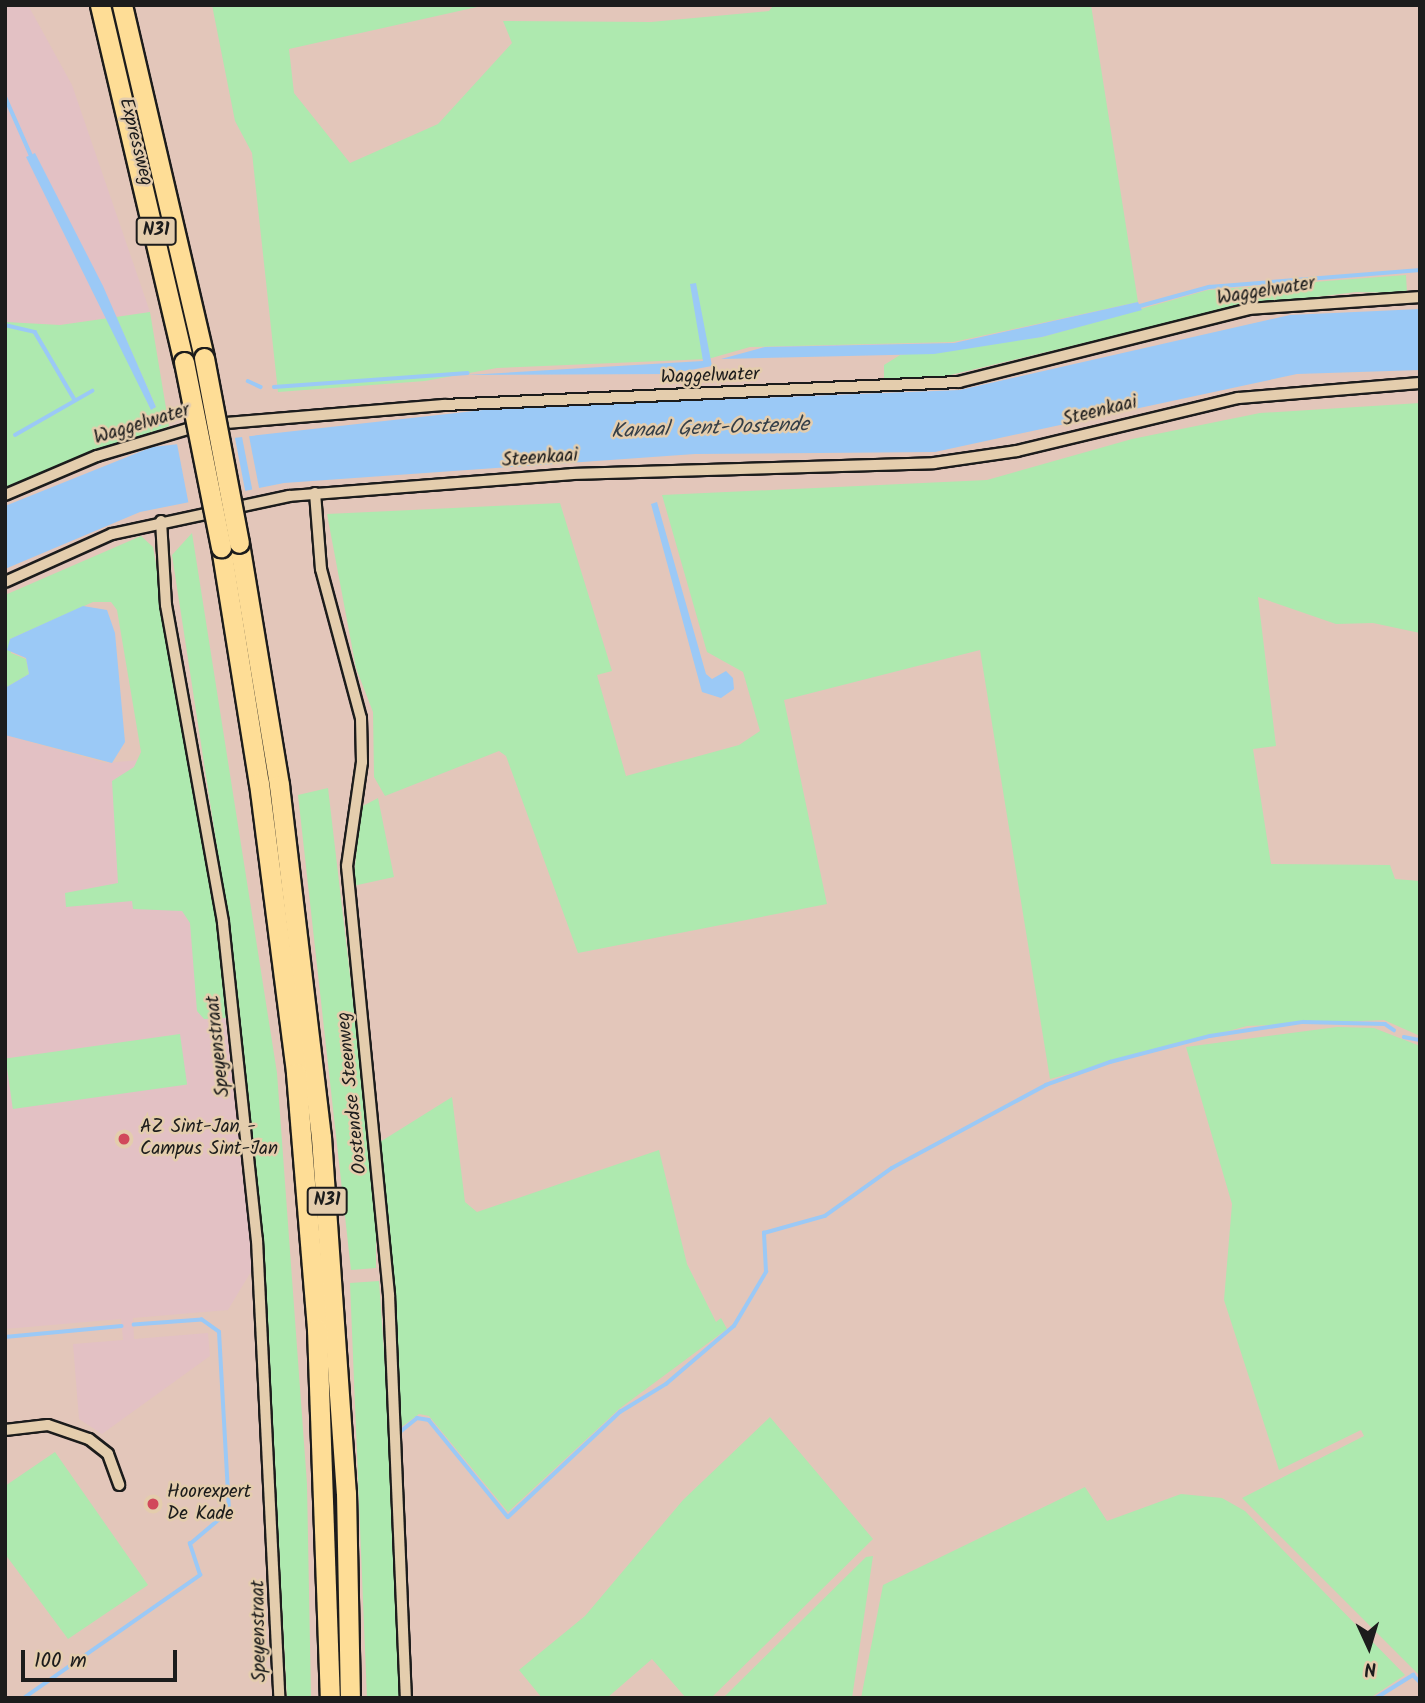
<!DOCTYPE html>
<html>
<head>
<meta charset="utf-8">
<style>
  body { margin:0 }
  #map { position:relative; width:1425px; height:1703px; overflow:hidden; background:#e3c6ba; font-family:Kalam,sans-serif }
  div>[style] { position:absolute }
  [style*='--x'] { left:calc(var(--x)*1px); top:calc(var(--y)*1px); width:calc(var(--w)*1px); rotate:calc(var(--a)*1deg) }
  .built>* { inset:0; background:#e3c1c4 }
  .green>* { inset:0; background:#aee9af; transform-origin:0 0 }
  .water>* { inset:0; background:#9bc9f6 }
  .pier>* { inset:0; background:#e3c6ba; transform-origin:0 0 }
  .stream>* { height:3.5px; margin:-1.75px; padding:0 1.75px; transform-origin:1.75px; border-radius:1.75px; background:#9bc9f6 }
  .roads { filter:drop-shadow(2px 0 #1c1c1c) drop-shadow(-2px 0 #1c1c1c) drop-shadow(0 2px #1c1c1c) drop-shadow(0 -2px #1c1c1c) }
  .street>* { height:10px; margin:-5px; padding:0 5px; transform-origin:5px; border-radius:5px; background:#e4cdad }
  .highway>* { height:19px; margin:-9.5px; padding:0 9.5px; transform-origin:9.5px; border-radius:9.5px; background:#fedd96 }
  .bridges { filter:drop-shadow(2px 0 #1c1c1c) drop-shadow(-2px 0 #1c1c1c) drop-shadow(0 2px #1c1c1c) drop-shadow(0 -2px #1c1c1c) }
  .highway-bridge>* { height:19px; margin:-9.5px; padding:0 9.5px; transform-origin:9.5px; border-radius:9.5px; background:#fedd96 }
  .dots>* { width:19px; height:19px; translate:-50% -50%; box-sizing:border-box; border:4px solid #e4cdad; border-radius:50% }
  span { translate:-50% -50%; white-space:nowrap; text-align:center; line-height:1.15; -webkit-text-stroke:5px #e4cdad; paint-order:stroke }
  .shield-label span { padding:2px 5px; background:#e4cdad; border:2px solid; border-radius:5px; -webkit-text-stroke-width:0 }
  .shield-label { font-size:18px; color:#1c1c1c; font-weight:700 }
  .street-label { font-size:19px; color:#1c1c1c }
  .poi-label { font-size:19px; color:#1c1c1c }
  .left { translate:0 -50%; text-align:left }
  .water-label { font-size:21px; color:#353f48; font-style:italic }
  .frame { position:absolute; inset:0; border:7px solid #1c1c1c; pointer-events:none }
  .north { position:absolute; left:1334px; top:1612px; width:70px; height:70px; -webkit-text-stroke:5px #e4cdad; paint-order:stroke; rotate:176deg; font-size:19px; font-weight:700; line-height:28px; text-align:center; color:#1c1c1c }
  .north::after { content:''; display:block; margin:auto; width:24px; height:32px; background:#1c1c1c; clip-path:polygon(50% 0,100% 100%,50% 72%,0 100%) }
  .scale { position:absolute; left:21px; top:1650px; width:156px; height:32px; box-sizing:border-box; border:4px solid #1c1c1c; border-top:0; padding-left:9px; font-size:21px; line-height:24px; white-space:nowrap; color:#1c1c1c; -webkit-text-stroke:5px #e4cdad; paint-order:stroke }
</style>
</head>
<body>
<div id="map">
  <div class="built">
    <i style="clip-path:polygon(5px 5px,28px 5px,72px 85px,150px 312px,60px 325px,5px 322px)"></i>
    <i style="clip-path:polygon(5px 735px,105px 763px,188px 756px,219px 923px,255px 1265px,228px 1310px,133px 1318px,134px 1339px,208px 1333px,210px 1356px,102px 1434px,79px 1419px,73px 1344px,123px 1340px,121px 1319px,5px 1329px)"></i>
  </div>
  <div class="green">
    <i style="clip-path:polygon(212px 5px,486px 5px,289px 49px,294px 93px,350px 163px,438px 124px,512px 43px,503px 21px,651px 22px,769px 11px,774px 5px,1091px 5px,1138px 302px,953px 342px,750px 347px,708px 359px,497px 368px,425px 381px,278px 392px,252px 153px,235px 121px)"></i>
    <i style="clip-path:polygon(1406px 275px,1407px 293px,1356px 292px,1235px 307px,946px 376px,884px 379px,884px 365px,900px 355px,1042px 337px,1208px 290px)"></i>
    <i style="clip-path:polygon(150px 312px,169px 426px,5px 489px,5px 322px,60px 325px,109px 318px,151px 410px,156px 407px,116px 317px)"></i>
    <i style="clip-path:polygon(1420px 403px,1420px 633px,1373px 623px,1336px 624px,1258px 597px,1276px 746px,1253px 749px,1271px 864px,1390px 865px,1395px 879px,1420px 881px,1420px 1036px,1384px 1020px,1247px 1026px,1050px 1079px,980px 650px,784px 700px,827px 904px,578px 953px,506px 756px,499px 751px,385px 796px,374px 777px,373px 712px,356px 668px,327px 514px,560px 503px,612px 671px,597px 675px,626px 776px,739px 745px,760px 731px,743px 672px,707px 652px,662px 495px,987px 480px,1132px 439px,1260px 413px)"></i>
    <i style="clip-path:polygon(192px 533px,277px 1073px,307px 1484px,311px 1698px,287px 1698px,262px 1238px,226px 906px,172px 555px)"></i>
    <i style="clip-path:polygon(141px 536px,153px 547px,219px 923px,226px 1018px,204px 1019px,197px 1011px,190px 923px,182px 911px,133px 909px,132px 901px,66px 907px,65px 893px,118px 883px,112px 781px,134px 767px,141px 752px,117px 610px,111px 602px,93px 602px,10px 639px,11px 653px,26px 659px,29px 674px,5px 688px,5px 595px)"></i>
    <i style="clip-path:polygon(328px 788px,376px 1197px,376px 1268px,351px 1270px,298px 795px)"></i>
    <i style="clip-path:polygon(378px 798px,394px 877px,353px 886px,361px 807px)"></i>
    <i style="clip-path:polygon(1337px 1027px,1374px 1028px,1420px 1046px,1420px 1676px,1242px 1498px,1364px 1436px,1361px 1430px,1279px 1470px,1224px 1300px,1232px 1204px,1186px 1047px)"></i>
    <i style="left:180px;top:1034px;width:51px;height:176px;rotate:82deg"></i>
    <i style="clip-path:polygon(452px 1097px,465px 1202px,477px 1212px,659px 1150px,687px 1264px,716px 1322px,721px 1318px,727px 1329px,619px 1409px,508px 1512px,429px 1416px,419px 1414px,400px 1428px,380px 1142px)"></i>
    <i style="clip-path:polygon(379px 1281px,389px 1425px,401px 1698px,367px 1698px,350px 1283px)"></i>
    <i style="clip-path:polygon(770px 1417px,873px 1539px,711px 1698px,686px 1698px,652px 1659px,607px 1698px,542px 1698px,519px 1670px,585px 1616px,683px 1500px)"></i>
    <i style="clip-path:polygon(55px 1452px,148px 1585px,68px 1639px,5px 1554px,5px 1486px)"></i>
    <i style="clip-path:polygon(1085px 1487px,1107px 1521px,1181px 1494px,1222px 1498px,1245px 1511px,1405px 1675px,1370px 1698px,861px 1698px,883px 1585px)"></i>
    <i style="clip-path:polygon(873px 1556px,852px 1698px,723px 1698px,866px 1557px)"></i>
  </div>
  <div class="water">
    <i style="clip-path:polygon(35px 153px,103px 286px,156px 407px,151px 410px,26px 157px)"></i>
    <i style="clip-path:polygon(696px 283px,712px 366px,669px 374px,467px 375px,703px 361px,690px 284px)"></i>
    <i style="clip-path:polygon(1138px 302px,1142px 310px,1042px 337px,934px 354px,721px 359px,765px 347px,954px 343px)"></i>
    <i style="clip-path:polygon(1420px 309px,1420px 370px,1297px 374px,935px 452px,695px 454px,284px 483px,140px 512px,5px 569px,5px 506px,152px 447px,501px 408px,960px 390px,1290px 315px)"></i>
    <i style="clip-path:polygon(657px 502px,706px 674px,712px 679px,726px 671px,733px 678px,734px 689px,721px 698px,702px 692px,651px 504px)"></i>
    <i style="clip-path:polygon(83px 606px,107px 610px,115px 633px,125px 742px,112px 763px,5px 735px,5px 688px,29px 674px,26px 658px,7px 650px,10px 639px)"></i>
  </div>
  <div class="pier">
    <i style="left:248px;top:431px;width:60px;height:7px;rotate:79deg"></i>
    <i style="left:234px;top:433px;width:60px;height:58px;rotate:79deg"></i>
  </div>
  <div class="stream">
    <i style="--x:5;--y:96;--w:64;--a:66.2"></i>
    <i style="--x:1140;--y:306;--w:72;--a:-15.4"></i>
    <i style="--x:1209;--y:287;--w:212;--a:-4.6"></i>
    <i style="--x:5;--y:325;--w:31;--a:13"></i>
    <i style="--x:35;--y:332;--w:79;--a:59.5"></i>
    <i style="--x:248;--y:381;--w:14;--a:25"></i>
    <i style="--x:274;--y:387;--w:194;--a:-4.1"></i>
    <i style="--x:158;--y:417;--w:7;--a:74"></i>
    <i style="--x:15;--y:435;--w:89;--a:-29.7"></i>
    <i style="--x:1404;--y:1037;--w:16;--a:11"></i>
    <i style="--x:5;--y:1337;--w:117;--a:-5.4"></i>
    <i style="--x:400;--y:1432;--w:22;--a:-39"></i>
    <i style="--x:417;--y:1418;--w:12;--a:9"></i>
    <i style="--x:429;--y:1420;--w:125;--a:50.8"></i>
    <i style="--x:508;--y:1517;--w:154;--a:-43.2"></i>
    <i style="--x:620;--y:1412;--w:54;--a:-31.3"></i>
    <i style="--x:666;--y:1384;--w:89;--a:-40.5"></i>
    <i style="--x:734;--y:1326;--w:63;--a:-59.3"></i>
    <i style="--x:766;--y:1272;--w:39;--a:-93"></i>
    <i style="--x:764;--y:1233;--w:63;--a:-15.6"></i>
    <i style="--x:825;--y:1216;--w:82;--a:-35.6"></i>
    <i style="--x:892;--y:1168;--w:175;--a:-28.3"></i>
    <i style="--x:1046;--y:1085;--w:68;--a:-19.8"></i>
    <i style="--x:1110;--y:1062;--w:103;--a:-14.6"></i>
    <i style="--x:1210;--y:1036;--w:94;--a:-8.6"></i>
    <i style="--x:1303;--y:1022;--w:82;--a:1.4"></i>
    <i style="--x:1385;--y:1024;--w:11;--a:34"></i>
    <i style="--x:24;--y:1698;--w:215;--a:-34.9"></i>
    <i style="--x:200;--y:1575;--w:33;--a:-108"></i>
    <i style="--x:190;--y:1544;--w:51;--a:-40.2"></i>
    <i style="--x:229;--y:1511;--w:179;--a:-93.2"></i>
    <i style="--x:219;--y:1332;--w:21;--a:-145"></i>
    <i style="--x:202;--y:1320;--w:68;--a:175.8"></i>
    <i style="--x:1376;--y:1698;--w:44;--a:-31.9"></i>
    <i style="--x:1413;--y:1675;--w:10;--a:45"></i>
  </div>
  <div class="roads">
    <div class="street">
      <i style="--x:315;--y:493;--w:76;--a:85.5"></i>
      <i style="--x:321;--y:569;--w:154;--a:75"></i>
      <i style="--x:361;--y:718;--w:44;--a:88.7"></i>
      <i style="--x:362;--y:762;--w:105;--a:98.2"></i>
      <i style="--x:347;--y:866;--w:431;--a:84.4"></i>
      <i style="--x:389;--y:1295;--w:403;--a:87.6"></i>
      <i style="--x:5;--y:495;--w:100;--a:-23"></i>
      <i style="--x:97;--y:456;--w:109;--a:-16.6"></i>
      <i style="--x:201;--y:425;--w:244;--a:-4.7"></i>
      <i style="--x:444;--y:405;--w:516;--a:-2.56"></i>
      <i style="--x:959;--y:382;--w:299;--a:-14.1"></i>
      <i style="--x:1249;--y:309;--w:171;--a:-4"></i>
      <i style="--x:161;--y:521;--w:84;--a:86.6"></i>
      <i style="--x:166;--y:605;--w:323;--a:79.8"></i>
      <i style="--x:223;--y:923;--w:319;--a:83.9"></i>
      <i style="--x:257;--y:1240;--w:459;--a:87.2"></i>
      <i style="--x:5;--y:582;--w:117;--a:-24.2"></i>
      <i style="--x:112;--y:534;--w:181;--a:-12.1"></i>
      <i style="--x:289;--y:496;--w:284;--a:-4.4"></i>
      <i style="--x:572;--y:474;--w:362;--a:-1.7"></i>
      <i style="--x:934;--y:463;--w:84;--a:-8.2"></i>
      <i style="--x:1017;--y:451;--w:227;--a:-13.5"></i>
      <i style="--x:1238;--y:398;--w:183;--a:-4.7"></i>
      <i style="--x:5;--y:1430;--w:43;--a:-6.6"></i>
      <i style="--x:48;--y:1425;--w:43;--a:18.9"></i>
      <i style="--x:89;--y:1439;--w:24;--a:38"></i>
      <i style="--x:108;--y:1454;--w:33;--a:70"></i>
    </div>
    <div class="highway">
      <i style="--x:100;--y:5;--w:367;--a:76.8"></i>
      <i style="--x:122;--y:5;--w:362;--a:76.9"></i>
      <i style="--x:239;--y:543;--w:245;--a:80.6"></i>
      <i style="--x:279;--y:785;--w:354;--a:83.2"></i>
      <i style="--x:321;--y:1137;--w:357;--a:86"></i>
      <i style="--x:346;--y:1493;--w:205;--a:88.9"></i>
      <i style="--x:221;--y:547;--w:239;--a:80.9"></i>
      <i style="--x:259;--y:783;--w:292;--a:82.7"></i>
      <i style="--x:296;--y:1073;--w:257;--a:85.3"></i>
      <i style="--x:317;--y:1329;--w:369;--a:88"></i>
    </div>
  </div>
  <div class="bridges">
    <div class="highway-bridge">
      <i style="--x:204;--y:358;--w:188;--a:79.3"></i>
      <i style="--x:184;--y:362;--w:189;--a:78.7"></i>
    </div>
  </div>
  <div class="dots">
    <i style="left:124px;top:1139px;background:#d1495b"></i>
    <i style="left:153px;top:1504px;background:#d1495b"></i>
  </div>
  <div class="shield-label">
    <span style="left:156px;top:231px">N31</span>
    <span style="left:327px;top:1201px">N31</span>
  </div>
  <div class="street-label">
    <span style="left:135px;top:142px;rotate:76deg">Expressweg</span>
    <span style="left:1266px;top:292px;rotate:-9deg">Waggelwater</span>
    <span style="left:710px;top:377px;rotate:-2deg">Waggelwater</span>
    <span style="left:1100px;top:412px;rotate:-14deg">Steenkaai</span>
    <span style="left:142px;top:425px;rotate:-17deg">Waggelwater</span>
    <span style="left:540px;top:459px;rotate:-4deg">Steenkaai</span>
    <span style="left:219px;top:1046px;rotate:-96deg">Speyenstraat</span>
    <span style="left:353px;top:1093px;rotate:-96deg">Oostendse Steenweg</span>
    <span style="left:260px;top:1631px;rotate:-91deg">Speyenstraat</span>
  </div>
  <div class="poi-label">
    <span class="left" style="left:140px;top:1139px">AZ Sint-Jan -<br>Campus Sint-Jan</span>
    <span class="left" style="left:167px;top:1504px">Hoorexpert<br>De Kade</span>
  </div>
  <div class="water-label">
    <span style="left:710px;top:429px;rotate:-2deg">Kanaal Gent-Oostende</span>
  </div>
  <div class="frame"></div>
  <div class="north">N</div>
  <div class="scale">100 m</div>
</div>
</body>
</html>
